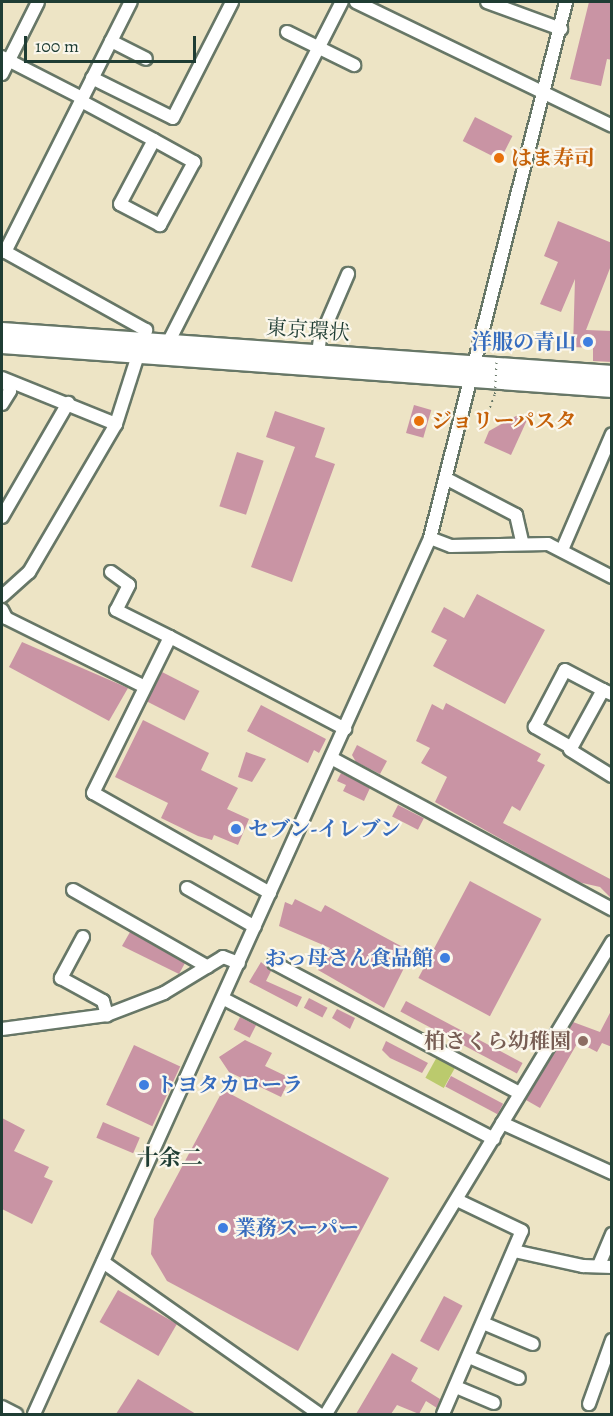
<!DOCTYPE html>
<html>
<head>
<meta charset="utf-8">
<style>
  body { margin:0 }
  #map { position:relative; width:613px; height:1416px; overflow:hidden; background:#ede4c5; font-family:Alegreya,"Noto Serif JP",serif }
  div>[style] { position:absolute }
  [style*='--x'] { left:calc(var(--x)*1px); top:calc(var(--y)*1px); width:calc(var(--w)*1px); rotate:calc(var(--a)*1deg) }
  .green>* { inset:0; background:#bbca6d; transform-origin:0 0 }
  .building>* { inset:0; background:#c994a4; transform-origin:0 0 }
  .path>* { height:2px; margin-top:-1px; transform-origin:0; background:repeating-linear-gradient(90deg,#677767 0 1.5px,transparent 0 6px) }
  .roads { filter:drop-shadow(2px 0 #677767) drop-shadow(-2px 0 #677767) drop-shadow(0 2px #677767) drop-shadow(0 -2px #677767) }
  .minor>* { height:12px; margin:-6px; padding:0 6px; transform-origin:6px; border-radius:6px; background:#fff }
  .highway>* { height:16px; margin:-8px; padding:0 8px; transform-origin:8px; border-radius:8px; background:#fff }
  .path-bridge>* { height:2px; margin-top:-1px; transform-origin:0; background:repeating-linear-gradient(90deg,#677767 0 1.5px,transparent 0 6px) }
  .dots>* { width:16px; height:16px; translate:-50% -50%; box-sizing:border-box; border:3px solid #fbf7ec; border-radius:50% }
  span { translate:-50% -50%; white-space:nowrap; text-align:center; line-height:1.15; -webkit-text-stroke:4.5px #fbf7ec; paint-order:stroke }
  .food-label { font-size:21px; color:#c56008; font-weight:700 }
  .left { translate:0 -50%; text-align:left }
  .street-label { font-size:21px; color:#1f3d34 }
  .shop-label { font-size:21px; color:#366cbe; font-weight:700 }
  .right { translate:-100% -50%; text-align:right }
  .education-label { font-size:21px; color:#785e54; font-weight:700 }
  .neighbourhood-label { font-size:22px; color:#1f3d34; font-weight:700 }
  .frame { position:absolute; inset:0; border:3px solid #1f3d34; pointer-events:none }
  .scale { position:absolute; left:24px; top:36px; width:172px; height:27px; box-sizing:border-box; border:3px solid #1f3d34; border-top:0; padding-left:8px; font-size:18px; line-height:21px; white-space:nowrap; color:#1f3d34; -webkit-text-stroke:4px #fbf7ec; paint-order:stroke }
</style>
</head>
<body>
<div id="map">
  <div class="green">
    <i style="left:438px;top:1055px;width:21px;height:26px;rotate:29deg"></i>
  </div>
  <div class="building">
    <i style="clip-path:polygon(589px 2px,612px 2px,612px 60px,607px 59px,601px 86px,570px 79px)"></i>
    <i style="left:475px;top:117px;width:42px;height:27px;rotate:27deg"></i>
    <i style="clip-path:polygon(558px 221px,612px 243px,612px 263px,586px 330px,612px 331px,612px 362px,593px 361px,593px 348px,573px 347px,575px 279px,561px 312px,540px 304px,558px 262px,544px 256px)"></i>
    <i style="left:414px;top:405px;width:18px;height:29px;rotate:16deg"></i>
    <i style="clip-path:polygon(275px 411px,325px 428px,315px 457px,335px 464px,292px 582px,251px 567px,295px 447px,266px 437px)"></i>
    <i style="clip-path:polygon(516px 416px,527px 420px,511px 455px,484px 443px,489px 431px)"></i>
    <i style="left:237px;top:452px;width:28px;height:57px;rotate:18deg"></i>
    <i style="clip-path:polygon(477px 594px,545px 630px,505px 704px,433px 666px,447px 640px,431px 632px,444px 607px,464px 618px)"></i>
    <i style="clip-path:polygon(22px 642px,128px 688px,109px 721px,9px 667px)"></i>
    <i style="left:162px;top:672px;width:42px;height:33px;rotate:27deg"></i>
    <i style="clip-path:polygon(446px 703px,541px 754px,537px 761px,545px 765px,520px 811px,512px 806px,503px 823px,612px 880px,612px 899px,600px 887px,578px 882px,435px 802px,447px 777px,421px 763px,430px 748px,416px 741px,432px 704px,443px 710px)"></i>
    <i style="clip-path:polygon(261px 705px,326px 739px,319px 753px,314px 750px,308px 763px,247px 731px)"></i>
    <i style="clip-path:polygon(143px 720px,209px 753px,201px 770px,238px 788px,227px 809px,249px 819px,238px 845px,214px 835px,212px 840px,198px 836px,161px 818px,168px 803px,115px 777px)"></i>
    <i style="clip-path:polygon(357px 745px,387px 761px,380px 774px,356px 762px,352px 755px)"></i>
    <i style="clip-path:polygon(246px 752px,266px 759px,252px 782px,238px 777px)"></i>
    <i style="clip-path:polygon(341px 773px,370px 788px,364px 801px,343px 791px,346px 785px,337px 781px)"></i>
    <i style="left:398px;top:805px;width:29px;height:13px;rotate:27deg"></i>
    <i style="left:470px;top:881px;width:81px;height:110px;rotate:28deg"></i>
    <i style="clip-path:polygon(295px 899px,321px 912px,325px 905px,412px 952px,384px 1008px,318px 970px,330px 948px,279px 926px,285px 902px,292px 905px)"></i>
    <i style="clip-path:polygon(130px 932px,185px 963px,179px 974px,122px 946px)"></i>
    <i style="clip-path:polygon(261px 962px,271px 971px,266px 981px,302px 997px,297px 1007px,249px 982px)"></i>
    <i style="left:309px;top:998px;width:21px;height:11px;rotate:28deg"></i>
    <i style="left:406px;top:1001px;width:132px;height:12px;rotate:28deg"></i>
    <i style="clip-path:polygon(337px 1009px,355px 1018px,350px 1029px,332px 1018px)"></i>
    <i style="clip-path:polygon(612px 1009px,612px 1047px,602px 1043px,597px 1052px,578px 1042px,540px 1108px,526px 1100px,573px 1022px,600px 1032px)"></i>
    <i style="left:240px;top:1017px;width:18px;height:14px;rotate:27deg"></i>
    <i style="clip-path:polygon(245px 1040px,272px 1053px,265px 1066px,290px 1078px,281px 1097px,229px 1072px,219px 1057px)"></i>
    <i style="clip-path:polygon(386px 1041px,428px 1063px,422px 1073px,390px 1058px,382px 1050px)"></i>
    <i style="left:134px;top:1045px;width:51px;height:66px;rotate:25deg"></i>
    <i style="left:451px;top:1076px;width:59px;height:12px;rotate:28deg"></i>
    <i style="clip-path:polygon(223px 1090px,389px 1178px,298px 1351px,167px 1281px,151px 1254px,154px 1219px)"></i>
    <i style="clip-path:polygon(2px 1118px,25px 1130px,14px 1151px,49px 1167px,44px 1177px,53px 1181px,32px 1224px,2px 1209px)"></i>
    <i style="left:103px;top:1122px;width:40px;height:17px;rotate:23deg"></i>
    <i style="left:118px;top:1290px;width:68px;height:37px;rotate:30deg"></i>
    <i style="left:444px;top:1296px;width:21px;height:51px;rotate:28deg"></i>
    <i style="clip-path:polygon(392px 1353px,418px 1368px,411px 1381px,440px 1399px,437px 1408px,426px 1401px,419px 1414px,397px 1405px,391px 1414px,356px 1414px)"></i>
    <i style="clip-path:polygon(138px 1379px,196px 1414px,116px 1414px)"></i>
  </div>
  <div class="path">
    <i style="--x:497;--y:351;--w:19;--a:-87"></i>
    <i style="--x:488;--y:413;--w:20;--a:-70"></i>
  </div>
  <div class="roads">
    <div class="minor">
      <i style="--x:356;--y:2;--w:284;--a:25.8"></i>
      <i style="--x:487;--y:2;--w:79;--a:20"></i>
      <i style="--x:287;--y:32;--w:75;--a:26.2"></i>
      <i style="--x:111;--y:41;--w:39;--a:27"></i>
      <i style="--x:2;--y:57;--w:90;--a:27.1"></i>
      <i style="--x:2;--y:74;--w:80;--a:-63.4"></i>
      <i style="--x:92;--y:78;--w:90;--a:26.3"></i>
      <i style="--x:173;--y:118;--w:130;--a:-63"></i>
      <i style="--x:81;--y:101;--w:83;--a:28.1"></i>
      <i style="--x:154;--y:140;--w:46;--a:28.8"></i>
      <i style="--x:194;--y:162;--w:72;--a:118.4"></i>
      <i style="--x:160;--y:225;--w:45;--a:-152.3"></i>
      <i style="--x:120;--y:204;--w:72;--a:-62"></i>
      <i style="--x:2;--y:250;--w:165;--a:29.1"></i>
      <i style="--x:146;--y:330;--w:99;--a:107.7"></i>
      <i style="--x:116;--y:424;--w:172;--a:120.4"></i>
      <i style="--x:29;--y:572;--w:36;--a:138"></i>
      <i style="--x:5;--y:252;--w:280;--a:-63.3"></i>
      <i style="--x:168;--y:343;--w:383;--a:-63"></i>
      <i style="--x:317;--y:360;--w:21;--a:-82"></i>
      <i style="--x:320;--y:339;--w:71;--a:-66.7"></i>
      <i style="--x:2;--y:378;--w:123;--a:22"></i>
      <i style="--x:2;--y:404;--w:15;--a:-58"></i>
      <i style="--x:10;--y:391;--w:10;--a:-107"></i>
      <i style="--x:447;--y:479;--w:78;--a:27.6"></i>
      <i style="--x:516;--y:515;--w:28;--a:77"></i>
      <i style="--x:2;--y:517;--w:132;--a:-59.9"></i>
      <i style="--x:430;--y:538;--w:22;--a:21"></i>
      <i style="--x:451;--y:546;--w:97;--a:-1.2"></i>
      <i style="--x:548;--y:544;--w:72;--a:27.3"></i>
      <i style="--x:562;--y:550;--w:126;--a:-66.7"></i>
      <i style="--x:111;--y:572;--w:22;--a:36"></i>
      <i style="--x:129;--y:585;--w:28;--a:117"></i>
      <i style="--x:116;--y:610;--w:60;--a:26.6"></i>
      <i style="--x:2;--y:610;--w:9;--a:63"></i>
      <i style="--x:6;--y:618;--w:155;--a:26.4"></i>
      <i style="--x:612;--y:694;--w:10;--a:-156"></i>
      <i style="--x:603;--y:690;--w:68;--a:118.8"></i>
      <i style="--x:570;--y:750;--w:49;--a:31.8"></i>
      <i style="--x:572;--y:748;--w:43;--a:-150.4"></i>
      <i style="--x:535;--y:727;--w:64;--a:-62.2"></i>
      <i style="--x:565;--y:670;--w:43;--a:27.8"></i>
      <i style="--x:333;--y:759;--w:317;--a:28.3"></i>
      <i style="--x:187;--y:888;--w:78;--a:29.8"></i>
      <i style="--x:73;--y:890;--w:155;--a:29.7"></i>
      <i style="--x:270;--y:893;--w:203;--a:-150.5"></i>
      <i style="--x:93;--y:793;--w:174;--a:-63.7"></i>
      <i style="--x:170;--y:637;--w:198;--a:27.7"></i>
      <i style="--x:83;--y:937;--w:47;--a:118.2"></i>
      <i style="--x:61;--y:978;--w:48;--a:28.7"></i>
      <i style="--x:103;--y:1001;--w:15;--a:74"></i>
      <i style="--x:274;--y:963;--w:278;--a:27.9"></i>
      <i style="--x:224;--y:999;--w:304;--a:27.4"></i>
      <i style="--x:2;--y:1029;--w:106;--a:-7.6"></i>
      <i style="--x:107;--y:1015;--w:61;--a:-21.1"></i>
      <i style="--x:164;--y:993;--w:69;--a:-31.4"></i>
      <i style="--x:223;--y:957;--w:17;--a:21"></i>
      <i style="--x:502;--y:1123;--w:121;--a:24.4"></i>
      <i style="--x:514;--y:1251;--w:71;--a:12.3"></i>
      <i style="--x:583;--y:1266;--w:29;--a:2"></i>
      <i style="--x:103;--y:1262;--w:264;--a:35.1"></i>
      <i style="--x:599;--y:1265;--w:34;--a:-67"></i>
      <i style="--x:483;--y:1323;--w:54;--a:22.8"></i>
      <i style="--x:469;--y:1357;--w:54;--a:22.8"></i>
      <i style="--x:456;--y:1387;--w:41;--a:22.8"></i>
      <i style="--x:589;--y:1404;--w:68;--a:-70.2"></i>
      <i style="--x:2;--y:1407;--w:16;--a:27"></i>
      <i style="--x:34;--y:1414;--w:961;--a:-65.67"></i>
      <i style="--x:430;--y:538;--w:553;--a:-75.76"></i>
      <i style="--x:326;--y:1414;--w:552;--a:-58.79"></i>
      <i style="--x:443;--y:1414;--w:199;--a:-66.7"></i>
      <i style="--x:522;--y:1231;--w:70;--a:-154.5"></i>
    </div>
    <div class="highway">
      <i style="--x:2;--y:331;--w:612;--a:4.03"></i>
      <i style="--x:2;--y:345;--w:612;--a:4.13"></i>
    </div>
  </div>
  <div class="path-bridge">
    <i style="--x:495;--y:394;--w:40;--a:-87.1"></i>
  </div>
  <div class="dots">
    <i style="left:499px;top:158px;background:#e8710a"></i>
    <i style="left:588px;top:342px;background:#3f7fe0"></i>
    <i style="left:419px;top:421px;background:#e8710a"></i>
    <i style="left:236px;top:829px;background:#3f7fe0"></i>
    <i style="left:445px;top:958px;background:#3f7fe0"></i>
    <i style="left:583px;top:1041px;background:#8d6e63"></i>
    <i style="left:144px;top:1085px;background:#3f7fe0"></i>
    <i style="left:223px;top:1228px;background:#3f7fe0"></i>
  </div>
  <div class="food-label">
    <span class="left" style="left:511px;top:158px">はま寿司</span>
    <span class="left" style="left:431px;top:421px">ジョリーパスタ</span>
  </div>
  <div class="street-label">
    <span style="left:308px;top:330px;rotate:4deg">東京環状</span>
  </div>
  <div class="shop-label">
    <span class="right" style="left:576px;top:342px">洋服の青山</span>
    <span class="left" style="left:248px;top:829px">セブン-イレブン</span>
    <span class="right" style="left:433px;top:958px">おっ母さん食品館</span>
    <span class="left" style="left:156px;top:1085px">トヨタカローラ</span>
    <span class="left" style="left:235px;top:1228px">業務スーパー</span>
  </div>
  <div class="education-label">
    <span class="right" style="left:571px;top:1041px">柏さくら幼稚園</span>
  </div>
  <div class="neighbourhood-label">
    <span style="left:170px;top:1159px">十余二</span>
  </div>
  <div class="frame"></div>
  <div class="scale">100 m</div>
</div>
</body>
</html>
